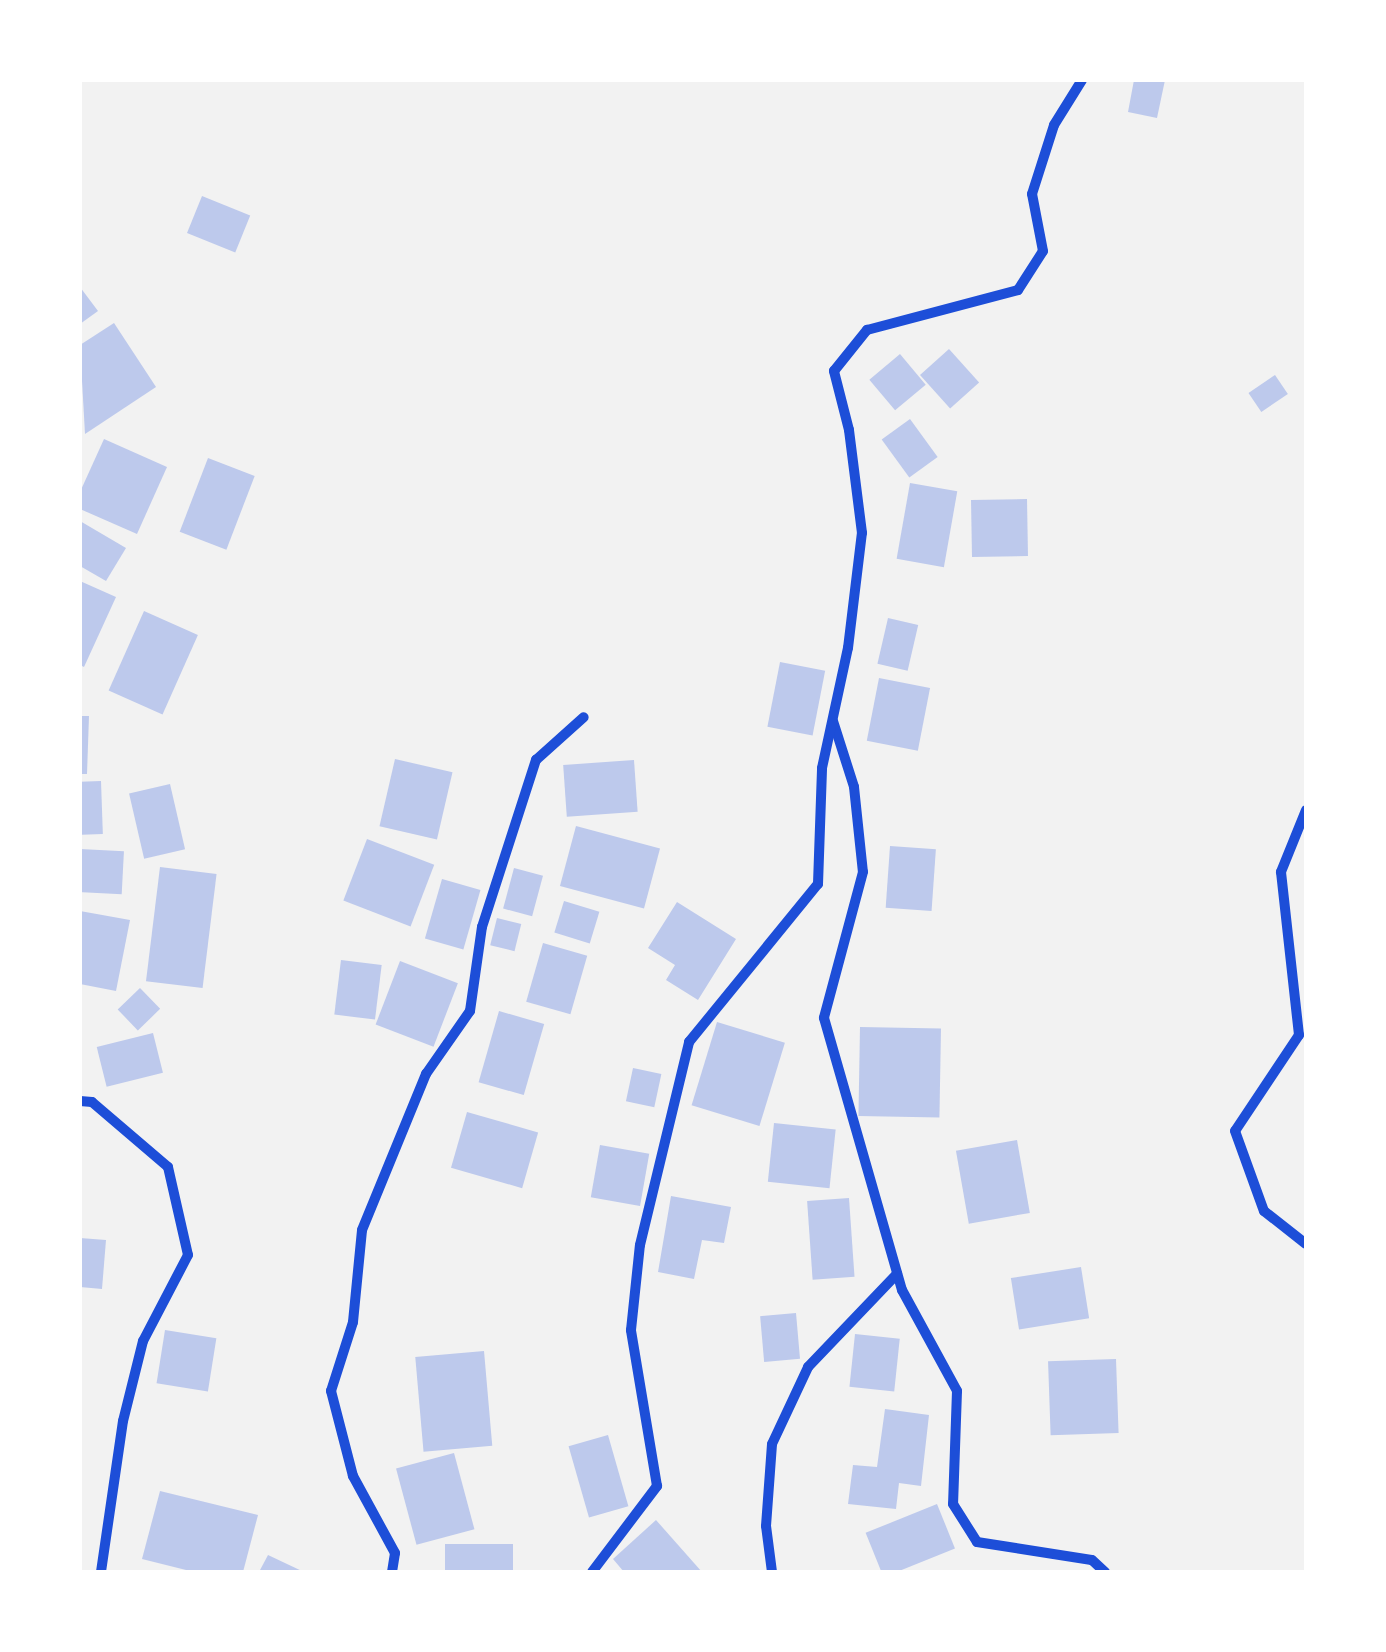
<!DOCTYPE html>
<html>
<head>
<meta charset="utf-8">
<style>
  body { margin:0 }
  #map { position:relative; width:1386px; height:1652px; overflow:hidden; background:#f2f2f2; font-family:"Libre Baskerville",serif }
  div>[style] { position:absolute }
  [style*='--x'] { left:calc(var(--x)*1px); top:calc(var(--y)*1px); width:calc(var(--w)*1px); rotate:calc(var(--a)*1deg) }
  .building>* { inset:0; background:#bdc9ec; transform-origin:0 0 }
  .minor>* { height:10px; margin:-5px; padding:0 5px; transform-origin:5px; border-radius:5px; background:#1d4ed8 }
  span { translate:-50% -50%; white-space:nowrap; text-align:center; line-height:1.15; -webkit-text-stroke:8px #fff; paint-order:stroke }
  .frame { position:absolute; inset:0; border:82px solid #fff; pointer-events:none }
</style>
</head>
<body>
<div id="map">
  <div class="building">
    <i style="clip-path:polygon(1134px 80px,1165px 80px,1157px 118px,1128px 112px)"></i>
    <i style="left:202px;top:196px;width:52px;height:40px;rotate:22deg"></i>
    <i style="clip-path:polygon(80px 287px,98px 311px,80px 324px)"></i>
    <i style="clip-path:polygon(114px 323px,156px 387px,85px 434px,80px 345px)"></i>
    <i style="left:949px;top:349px;width:45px;height:39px;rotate:48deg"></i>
    <i style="left:900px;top:354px;width:40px;height:40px;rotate:50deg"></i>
    <i style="left:1275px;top:375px;width:23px;height:32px;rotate:56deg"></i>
    <i style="left:910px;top:419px;width:47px;height:35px;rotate:54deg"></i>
    <i style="clip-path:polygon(104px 439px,167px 467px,137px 534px,80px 509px,80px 492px)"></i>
    <i style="left:208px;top:458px;width:50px;height:79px;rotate:21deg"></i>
    <i style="left:910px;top:483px;width:48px;height:77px;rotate:10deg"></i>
    <i style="left:1027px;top:499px;width:57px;height:56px;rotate:89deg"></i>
    <i style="clip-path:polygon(80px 521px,126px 548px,106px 581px,80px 566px)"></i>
    <i style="clip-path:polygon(80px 581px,116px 597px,84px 667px,80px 665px)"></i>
    <i style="left:144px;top:611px;width:59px;height:87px;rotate:24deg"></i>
    <i style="left:888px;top:618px;width:31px;height:47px;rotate:13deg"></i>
    <i style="left:780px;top:662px;width:46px;height:66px;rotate:11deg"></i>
    <i style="left:879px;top:678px;width:52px;height:64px;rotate:11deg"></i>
    <i style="clip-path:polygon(80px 716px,89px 716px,87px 774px,80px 774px)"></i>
    <i style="left:395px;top:759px;width:59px;height:69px;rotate:13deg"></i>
    <i style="left:634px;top:760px;width:52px;height:71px;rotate:86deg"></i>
    <i style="left:101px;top:781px;width:53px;height:21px;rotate:88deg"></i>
    <i style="left:170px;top:784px;width:67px;height:42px;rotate:77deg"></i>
    <i style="left:576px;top:826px;width:87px;height:62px;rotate:15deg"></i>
    <i style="left:367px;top:839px;width:72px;height:66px;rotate:21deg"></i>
    <i style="left:890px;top:846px;width:46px;height:62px;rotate:4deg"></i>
    <i style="left:80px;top:849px;width:44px;height:43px;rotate:3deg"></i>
    <i style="left:160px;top:867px;width:57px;height:115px;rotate:7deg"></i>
    <i style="left:514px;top:868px;width:30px;height:42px;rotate:15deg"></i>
    <i style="left:442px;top:879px;width:40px;height:62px;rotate:16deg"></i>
    <i style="left:564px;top:901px;width:37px;height:33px;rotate:17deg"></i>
    <i style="clip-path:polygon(677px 902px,736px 939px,698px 1000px,666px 980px,675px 965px,648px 948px)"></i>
    <i style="clip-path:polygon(80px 911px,130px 920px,116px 991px,80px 984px)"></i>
    <i style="left:497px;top:918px;width:25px;height:28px;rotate:14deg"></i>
    <i style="left:543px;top:943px;width:46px;height:61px;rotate:16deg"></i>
    <i style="left:341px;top:960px;width:41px;height:55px;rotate:7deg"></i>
    <i style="left:400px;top:961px;width:62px;height:68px;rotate:21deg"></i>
    <i style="left:140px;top:988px;width:29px;height:31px;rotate:46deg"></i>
    <i style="left:499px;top:1011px;width:47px;height:74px;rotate:16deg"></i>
    <i style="left:717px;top:1022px;width:71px;height:87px;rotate:17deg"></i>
    <i style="left:860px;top:1027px;width:81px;height:89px;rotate:1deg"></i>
    <i style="left:153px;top:1033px;width:41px;height:58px;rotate:76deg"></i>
    <i style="left:633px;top:1068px;width:29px;height:34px;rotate:12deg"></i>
    <i style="left:467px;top:1112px;width:74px;height:58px;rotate:16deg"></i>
    <i style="left:774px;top:1123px;width:62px;height:59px;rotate:6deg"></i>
    <i style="left:1017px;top:1140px;width:74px;height:62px;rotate:80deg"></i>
    <i style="left:600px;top:1145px;width:50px;height:53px;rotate:10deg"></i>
    <i style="clip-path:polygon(671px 1196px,731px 1207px,724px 1243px,702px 1240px,694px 1279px,658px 1272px)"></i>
    <i style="left:849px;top:1198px;width:79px;height:42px;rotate:86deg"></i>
    <i style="clip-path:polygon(80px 1238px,106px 1240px,102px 1289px,80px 1287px)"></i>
    <i style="left:1081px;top:1267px;width:52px;height:71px;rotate:81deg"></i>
    <i style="left:796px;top:1313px;width:46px;height:36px;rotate:85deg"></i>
    <i style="left:165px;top:1330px;width:52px;height:54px;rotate:9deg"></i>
    <i style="left:855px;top:1334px;width:45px;height:53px;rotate:6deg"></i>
    <i style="left:484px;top:1351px;width:95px;height:69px;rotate:85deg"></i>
    <i style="left:1116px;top:1359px;width:74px;height:68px;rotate:88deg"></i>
    <i style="clip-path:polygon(885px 1409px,929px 1415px,921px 1486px,899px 1483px,896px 1509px,848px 1504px,853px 1465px,877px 1467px)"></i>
    <i style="left:608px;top:1435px;width:74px;height:41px;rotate:74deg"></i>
    <i style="left:454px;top:1453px;width:79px;height:60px;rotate:75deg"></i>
    <i style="clip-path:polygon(160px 1491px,258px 1515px,243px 1572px,194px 1572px,142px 1559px)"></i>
    <i style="left:937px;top:1504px;width:48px;height:77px;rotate:68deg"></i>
    <i style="clip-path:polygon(656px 1520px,702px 1572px,624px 1572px,613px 1559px)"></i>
    <i style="left:445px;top:1544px;width:68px;height:28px"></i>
    <i style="clip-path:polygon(268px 1555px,304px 1572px,259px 1572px)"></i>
  </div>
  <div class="minor">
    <i style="--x:833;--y:721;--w:69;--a:72.3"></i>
    <i style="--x:854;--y:787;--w:85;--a:84"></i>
    <i style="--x:863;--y:872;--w:151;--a:105"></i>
    <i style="--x:824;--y:1018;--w:283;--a:74"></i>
    <i style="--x:902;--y:1290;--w:115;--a:61.4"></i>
    <i style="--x:957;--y:1391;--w:113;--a:92"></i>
    <i style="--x:953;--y:1504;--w:45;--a:57.7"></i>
    <i style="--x:977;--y:1542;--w:116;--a:8.9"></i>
    <i style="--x:1092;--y:1560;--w:18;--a:43"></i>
    <i style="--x:1306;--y:810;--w:67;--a:112"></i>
    <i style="--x:1281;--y:872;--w:164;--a:83.7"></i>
    <i style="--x:1299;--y:1035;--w:115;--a:123.7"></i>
    <i style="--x:1235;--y:1131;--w:85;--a:70.1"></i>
    <i style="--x:1264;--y:1211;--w:53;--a:38.2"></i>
    <i style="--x:80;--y:1101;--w:12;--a:5"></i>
    <i style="--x:92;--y:1102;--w:100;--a:40.5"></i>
    <i style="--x:168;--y:1167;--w:90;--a:77.2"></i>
    <i style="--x:188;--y:1255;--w:97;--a:117.6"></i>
    <i style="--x:143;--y:1341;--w:82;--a:104"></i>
    <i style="--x:123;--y:1421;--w:153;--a:98.3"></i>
    <i style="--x:392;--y:1572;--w:19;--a:-81"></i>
    <i style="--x:395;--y:1553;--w:88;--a:-118.6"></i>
    <i style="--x:353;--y:1476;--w:88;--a:-104.5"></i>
    <i style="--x:331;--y:1391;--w:72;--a:-72.3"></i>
    <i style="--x:353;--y:1322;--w:92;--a:-84.4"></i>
    <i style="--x:362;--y:1230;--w:169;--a:-67.7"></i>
    <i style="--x:426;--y:1074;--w:77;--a:-55.1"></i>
    <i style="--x:470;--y:1011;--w:85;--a:-81.9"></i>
    <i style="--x:482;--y:927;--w:176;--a:-72.1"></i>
    <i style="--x:536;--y:760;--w:64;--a:-41.9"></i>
    <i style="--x:592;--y:1572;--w:108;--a:-52.9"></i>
    <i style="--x:657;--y:1486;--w:158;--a:-99.5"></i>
    <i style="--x:631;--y:1330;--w:85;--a:-84"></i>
    <i style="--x:640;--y:1245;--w:209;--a:-76.4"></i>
    <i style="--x:689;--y:1042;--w:204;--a:-50.8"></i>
    <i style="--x:818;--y:884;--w:116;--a:-88"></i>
    <i style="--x:822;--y:768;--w:123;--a:-77.8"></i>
    <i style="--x:848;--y:648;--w:116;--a:-83.1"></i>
    <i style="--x:862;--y:533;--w:104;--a:-97.2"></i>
    <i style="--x:849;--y:430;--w:61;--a:-104.3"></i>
    <i style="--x:834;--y:371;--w:53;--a:-51.2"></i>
    <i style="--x:867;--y:330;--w:156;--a:-14.8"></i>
    <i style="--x:1018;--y:290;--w:46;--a:-57.3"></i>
    <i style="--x:1043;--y:251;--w:58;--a:-100.9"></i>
    <i style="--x:1032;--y:194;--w:72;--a:-72.3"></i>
    <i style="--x:1054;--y:125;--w:53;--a:-58.1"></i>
    <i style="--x:772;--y:1572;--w:46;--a:-97.4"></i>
    <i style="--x:766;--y:1526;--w:82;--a:-85.8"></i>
    <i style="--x:772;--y:1444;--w:85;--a:-64.9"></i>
    <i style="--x:808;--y:1367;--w:129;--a:-46.3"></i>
  </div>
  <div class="frame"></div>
</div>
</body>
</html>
